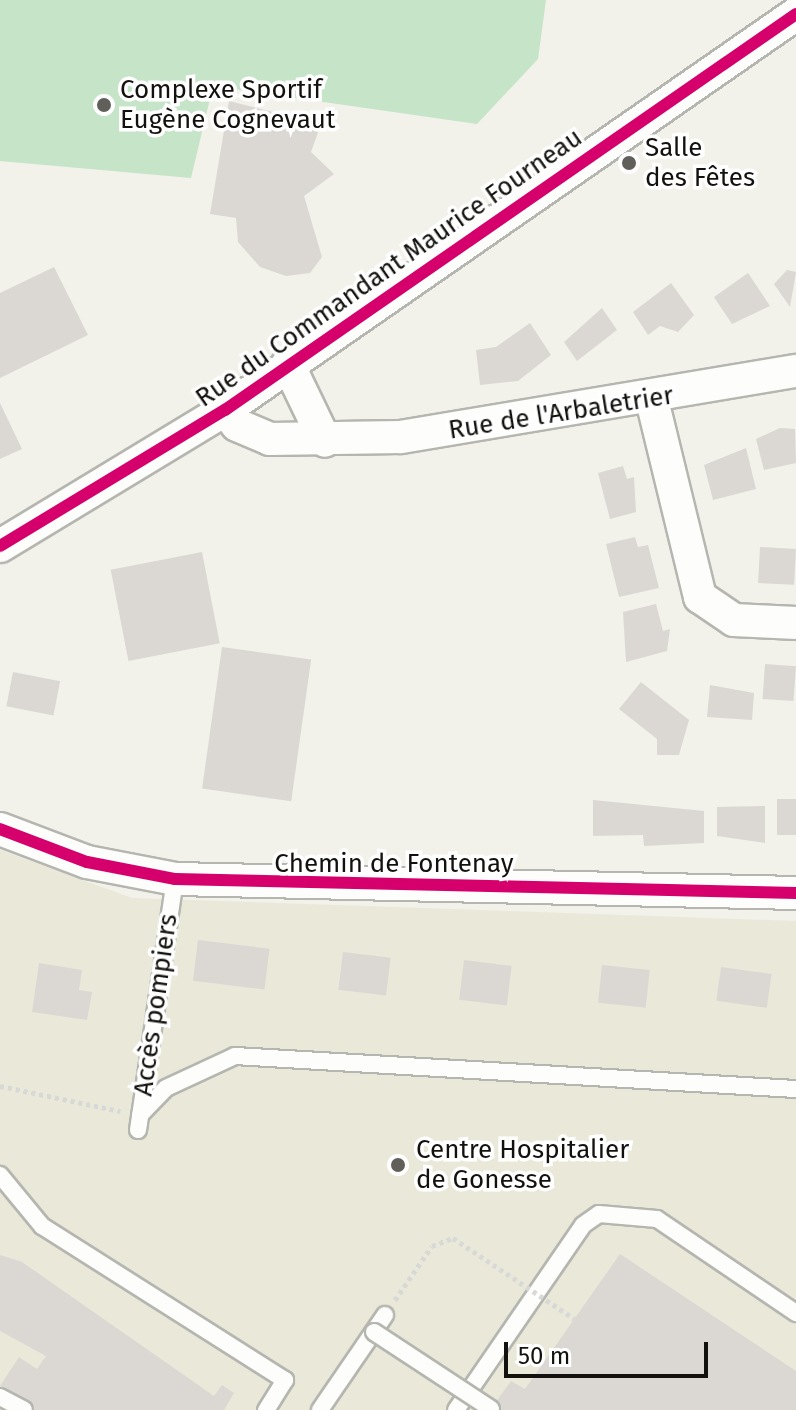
<!DOCTYPE html>
<html>
<head>
<meta charset="utf-8">
<style>
  body { margin:0 }
  #map { position:relative; width:796px; height:1410px; overflow:hidden; background:#f2f1ea; font-family:"Fira Sans",sans-serif }
  div>[style] { position:absolute }
  [style*='--x'] { left:calc(var(--x)*1px); top:calc(var(--y)*1px); width:calc(var(--w)*1px); rotate:calc(var(--a)*1deg) }
  .built>* { inset:0; background:#eae8d9 }
  .green>* { inset:0; background:#c5e4c8 }
  .building>* { inset:0; background:#dbd8d4; transform-origin:0 0 }
  .path>* { height:5px; margin-top:-2.5px; transform-origin:0; background:repeating-linear-gradient(90deg,#d8d8d6 0 4px,transparent 0 8px) }
  .roads { filter:drop-shadow(2px 0 #b6b6b0) drop-shadow(-2px 0 #b6b6b0) drop-shadow(0 2px #b6b6b0) drop-shadow(0 -2px #b6b6b0) }
  .service>* { height:16px; margin:-8px; padding:0 8px; transform-origin:8px; border-radius:8px; background:#fdfdfc }
  .minor>* { height:32px; margin:-16px; padding:0 16px; transform-origin:16px; border-radius:16px; background:#fdfdfc }
  .path-bridge>* { height:5px; margin-top:-2.5px; transform-origin:0; background:repeating-linear-gradient(90deg,#d8d8d6 0 4px,transparent 0 8px) }
  .bridges { filter:drop-shadow(2px 0 #b6b6b0) drop-shadow(-2px 0 #b6b6b0) drop-shadow(0 2px #b6b6b0) drop-shadow(0 -2px #b6b6b0) }
  .service-bridge>* { height:16px; margin:-8px; padding:0 8px; transform-origin:8px; border-radius:8px; background:#fdfdfc }
  .cycleway>* { height:12px; margin:-6px; padding:0 6px; transform-origin:6px; border-radius:6px; background:#d6006c }
  .dots>* { width:22px; height:22px; translate:-50% -50%; box-sizing:border-box; border:4px solid #fff; border-radius:50% }
  span { translate:-50% -50%; white-space:nowrap; text-align:center; line-height:1.15; -webkit-text-stroke:7px #fff; paint-order:stroke }
  .poi-label { font-size:26px; color:#12110d }
  .left { translate:0 -50%; text-align:left }
  .street-label { font-size:26px; color:#12110d }
  .scale { position:absolute; left:504px; top:1342px; width:204px; height:36px; box-sizing:border-box; border:4px solid #12110d; border-top:0; padding-left:10px; font-size:24px; line-height:28px; white-space:nowrap; color:#12110d; -webkit-text-stroke:6px #fff; paint-order:stroke }
</style>
</head>
<body>
<div id="map">
  <div class="built">
    <i style="clip-path:polygon(0 850px,132px 898px,796px 921px,796px 1410px,0 1410px)"></i>
  </div>
  <div class="green">
    <i style="clip-path:polygon(0 0,546px 0,538px 59px,477px 124px,213px 86px,191px 178px,0 161px)"></i>
  </div>
  <div class="building">
    <i style="clip-path:polygon(229px 101px,321px 124px,311px 152px,334px 174px,304px 196px,322px 257px,310px 273px,286px 276px,260px 267px,238px 242px,236px 218px,210px 214px)"></i>
    <i style="clip-path:polygon(54px 267px,88px 335px,0 378px,0 293px)"></i>
    <i style="clip-path:polygon(787px 270px,796px 272px,790px 307px,774px 284px)"></i>
    <i style="clip-path:polygon(748px 273px,770px 306px,732px 324px,714px 297px)"></i>
    <i style="clip-path:polygon(671px 283px,694px 315px,678px 332px,660px 326px,648px 335px,633px 312px)"></i>
    <i style="clip-path:polygon(602px 308px,617px 330px,577px 361px,564px 342px)"></i>
    <i style="clip-path:polygon(530px 323px,551px 355px,518px 381px,480px 385px,476px 350px,496px 347px)"></i>
    <i style="clip-path:polygon(0 403px,22px 449px,0 459px)"></i>
    <i style="clip-path:polygon(780px 428px,795px 429px,796px 463px,764px 470px,756px 439px)"></i>
    <i style="clip-path:polygon(746px 448px,756px 489px,713px 500px,704px 465px)"></i>
    <i style="clip-path:polygon(623px 466px,627px 479px,634px 477px,636px 512px,610px 519px,598px 473px)"></i>
    <i style="clip-path:polygon(635px 537px,638px 547px,648px 545px,659px 588px,619px 597px,606px 544px)"></i>
    <i style="left:760px;top:547px;width:36px;height:36px;rotate:3deg"></i>
    <i style="left:202px;top:552px;width:93px;height:93px;rotate:79deg"></i>
    <i style="clip-path:polygon(656px 604px,663px 631px,670px 629px,667px 651px,626px 662px,623px 612px)"></i>
    <i style="left:222px;top:647px;width:90px;height:143px;rotate:8deg"></i>
    <i style="left:765px;top:664px;width:31px;height:35px;rotate:4deg"></i>
    <i style="left:13px;top:672px;width:48px;height:35px;rotate:11deg"></i>
    <i style="clip-path:polygon(641px 682px,689px 720px,679px 755px,657px 755px,657px 739px,619px 709px)"></i>
    <i style="clip-path:polygon(710px 685px,754px 693px,752px 720px,707px 717px)"></i>
    <i style="left:777px;top:799px;width:19px;height:36px"></i>
    <i style="clip-path:polygon(593px 800px,704px 811px,704px 843px,644px 846px,643px 835px,593px 836px)"></i>
    <i style="clip-path:polygon(765px 806px,765px 843px,717px 836px,717px 807px)"></i>
    <i style="left:198px;top:940px;width:72px;height:41px;rotate:7deg"></i>
    <i style="left:343px;top:952px;width:48px;height:38px;rotate:7deg"></i>
    <i style="left:464px;top:960px;width:48px;height:40px;rotate:7deg"></i>
    <i style="clip-path:polygon(39px 963px,82px 970px,79px 990px,92px 992px,87px 1020px,32px 1012px)"></i>
    <i style="left:602px;top:965px;width:48px;height:38px;rotate:6deg"></i>
    <i style="left:721px;top:967px;width:51px;height:34px;rotate:8deg"></i>
    <i style="clip-path:polygon(620px 1254px,796px 1371px,796px 1410px,490px 1410px,511px 1381px,525px 1389px)"></i>
    <i style="clip-path:polygon(0 1255px,22px 1262px,214px 1396px,222px 1385px,234px 1393px,224px 1410px,35px 1410px,0 1386px,19px 1357px,37px 1369px,46px 1356px,0 1331px)"></i>
  </div>
  <div class="path">
    <i style="--x:0;--y:1086;--w:123;--a:11.8"></i>
    <i style="--x:395;--y:1300;--w:65;--a:-55.6"></i>
    <i style="--x:432;--y:1246;--w:22;--a:-21"></i>
  </div>
  <div class="roads">
    <div class="service">
      <i style="--x:140;--y:1115;--w:37;--a:-46"></i>
      <i style="--x:166;--y:1088;--w:76;--a:-24.9"></i>
      <i style="--x:235;--y:1056;--w:562;--a:3.37"></i>
      <i style="--x:138;--y:1130;--w:254;--a:-81.6"></i>
      <i style="--x:0;--y:1175;--w:66;--a:50.5"></i>
      <i style="--x:42;--y:1226;--w:288;--a:32.4"></i>
      <i style="--x:285;--y:1380;--w:36;--a:122"></i>
      <i style="--x:0;--y:1397;--w:27;--a:28"></i>
      <i style="--x:320;--y:1410;--w:115;--a:-55.6"></i>
      <i style="--x:456;--y:1410;--w:224;--a:-55.5"></i>
      <i style="--x:583;--y:1225;--w:19;--a:-35"></i>
      <i style="--x:599;--y:1214;--w:58;--a:4.9"></i>
      <i style="--x:657;--y:1219;--w:168;--a:34.1"></i>
    </div>
    <div class="minor">
      <i style="--x:288;--y:364;--w:85;--a:64.3"></i>
      <i style="--x:652;--y:400;--w:203;--a:76.3"></i>
      <i style="--x:700;--y:597;--w:41;--a:34.1"></i>
      <i style="--x:734;--y:620;--w:62;--a:2.8"></i>
      <i style="--x:225;--y:410;--w:19;--a:51"></i>
      <i style="--x:237;--y:425;--w:36;--a:23"></i>
      <i style="--x:270;--y:439;--w:131;--a:-0.9"></i>
      <i style="--x:401;--y:437;--w:400;--a:-9.5"></i>
      <i style="--x:0;--y:546;--w:263;--a:-31.2"></i>
      <i style="--x:225;--y:410;--w:695;--a:-34.74"></i>
      <i style="--x:0;--y:829;--w:93;--a:20.8"></i>
      <i style="--x:87;--y:862;--w:90;--a:10.9"></i>
      <i style="--x:175;--y:879;--w:621;--a:1.29"></i>
    </div>
  </div>
  <div class="path-bridge">
    <i style="--x:453;--y:1238;--w:146;--a:33.6"></i>
  </div>
  <div class="bridges">
    <div class="service-bridge">
      <i style="--x:374;--y:1332;--w:140;--a:33.3"></i>
    </div>
  </div>
  <div class="cycleway">
    <i style="--x:0;--y:546;--w:263;--a:-31.2"></i>
    <i style="--x:225;--y:410;--w:695;--a:-34.74"></i>
    <i style="--x:0;--y:829;--w:93;--a:20.8"></i>
    <i style="--x:87;--y:862;--w:90;--a:10.9"></i>
    <i style="--x:175;--y:879;--w:621;--a:1.29"></i>
  </div>
  <div class="dots">
    <i style="left:104px;top:105px;background:#605f5a"></i>
    <i style="left:629px;top:163px;background:#605f5a"></i>
    <i style="left:398px;top:1165px;background:#605f5a"></i>
  </div>
  <div class="poi-label">
    <span class="left" style="left:120px;top:105px">Complexe Sportif<br>Eugène Cognevaut</span>
    <span class="left" style="left:645px;top:163px">Salle<br>des Fêtes</span>
    <span class="left" style="left:416px;top:1165px">Centre Hospitalier<br>de Gonesse</span>
  </div>
  <div class="street-label">
    <span style="left:389px;top:268px;rotate:-35deg">Rue du Commandant Maurice Fourneau</span>
    <span style="left:561px;top:413px;rotate:-9deg">Rue de l'Arbaletrier</span>
    <span style="left:394px;top:864px">Chemin de Fontenay</span>
    <span style="left:156px;top:1005px;rotate:-82deg">Accès pompiers</span>
  </div>
  <div class="scale">50 m</div>
</div>
</body>
</html>
